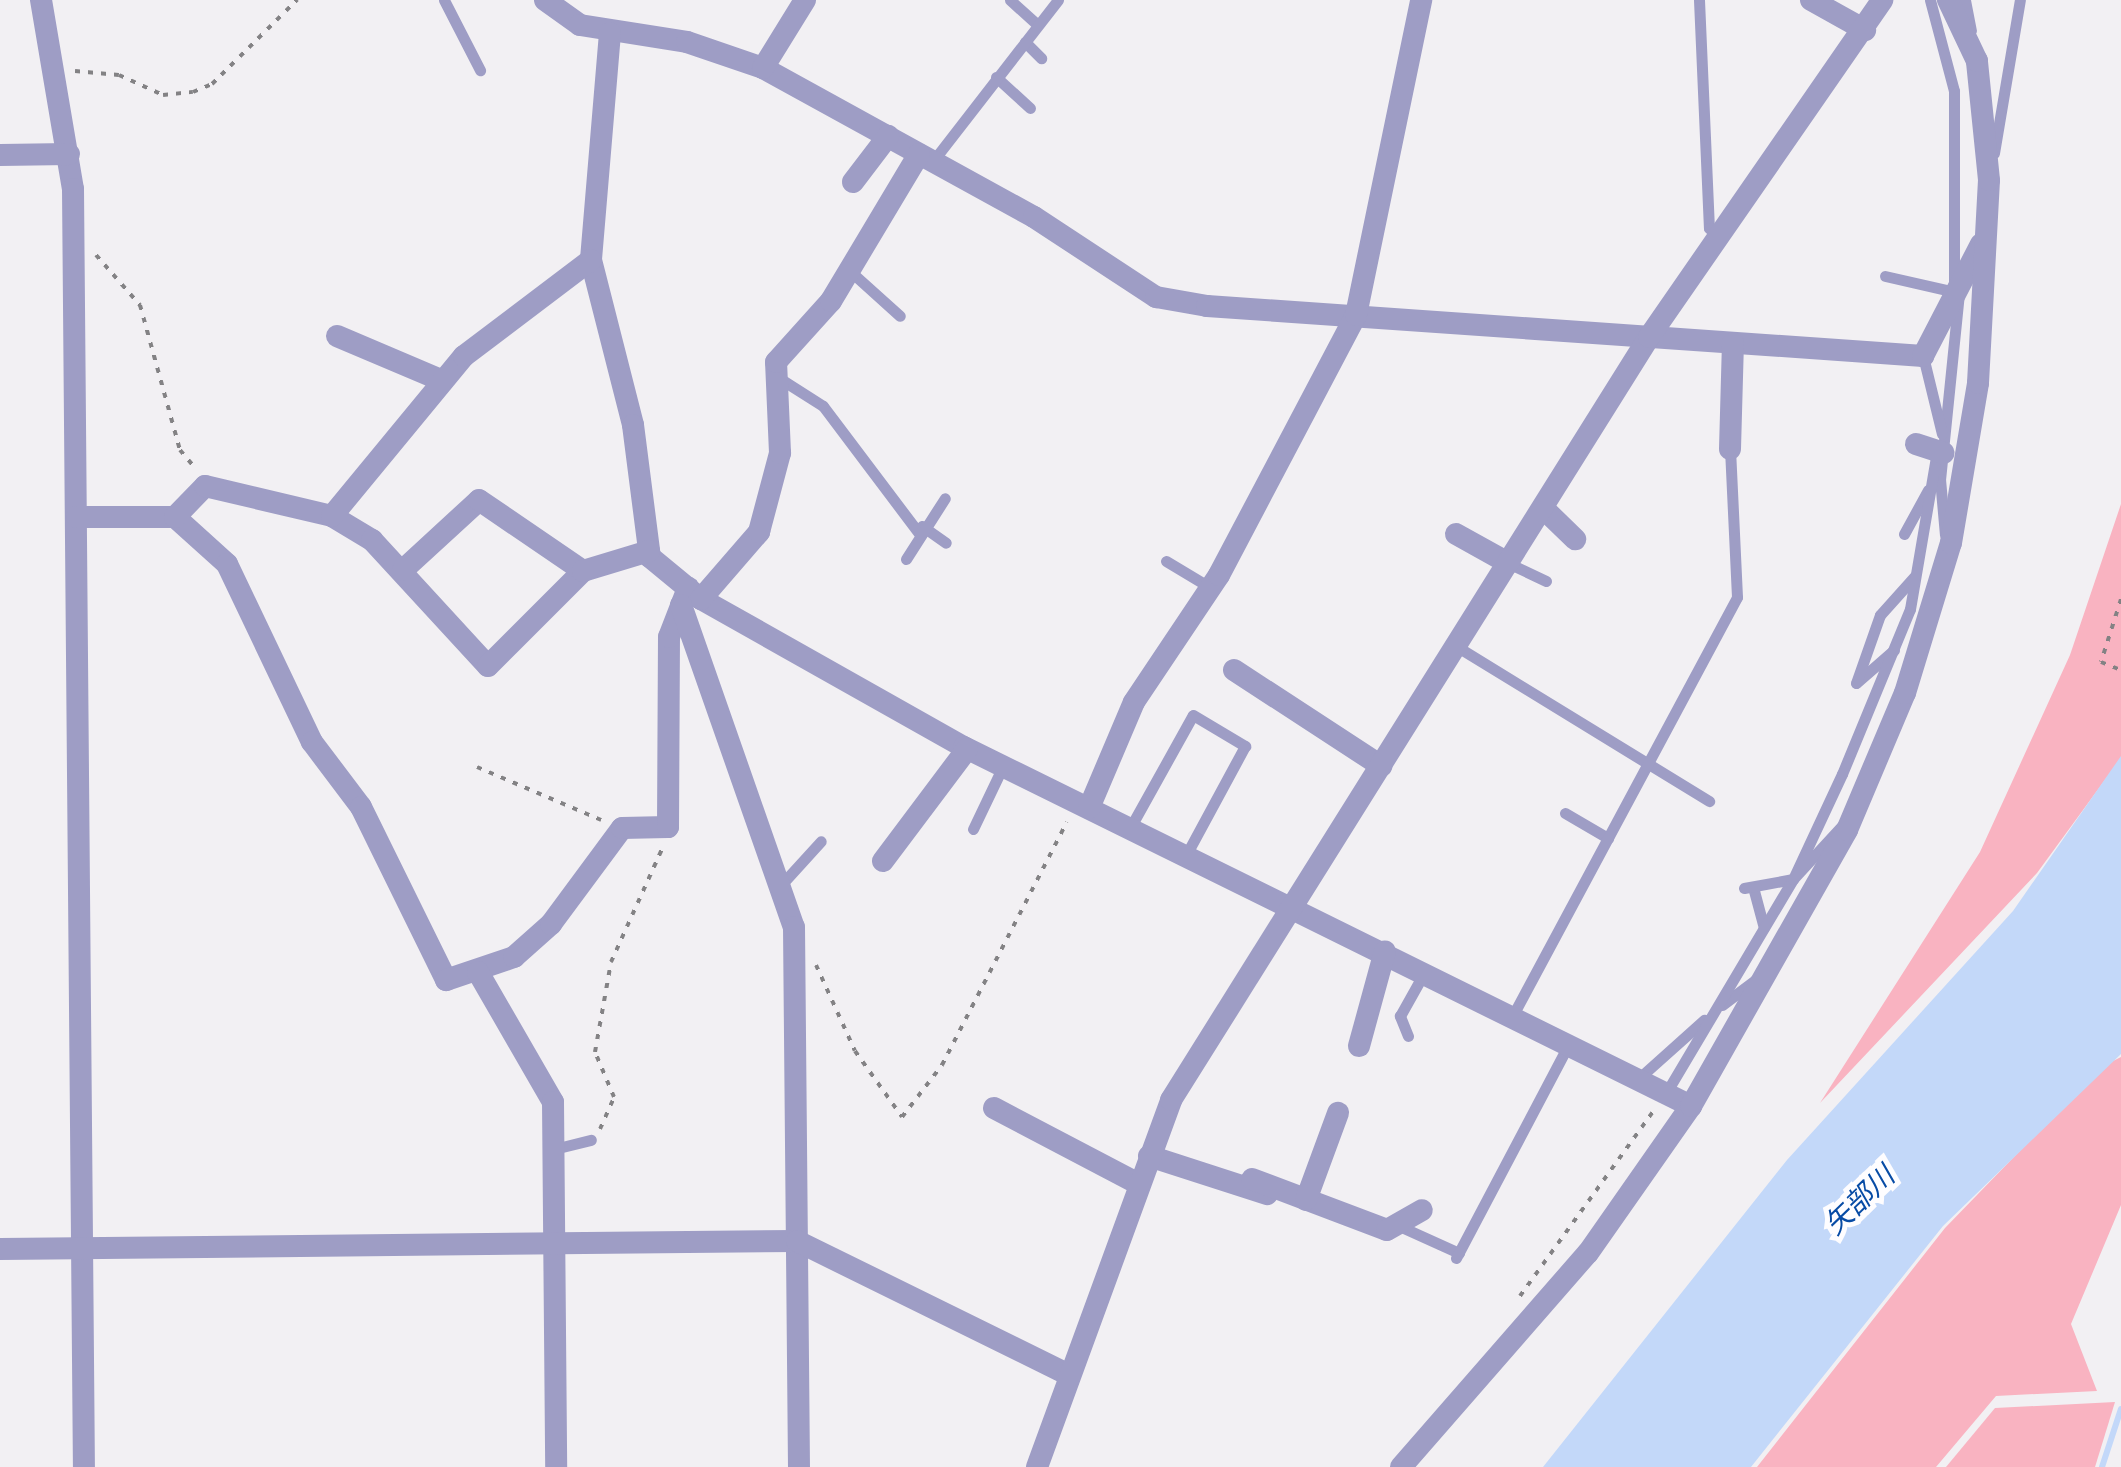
<!DOCTYPE html>
<html>
<head>
<meta charset="utf-8">
<style>
  body { margin:0 }
  #map { position:relative; width:2121px; height:1467px; overflow:hidden; background:#f2f0f3; font-family:"Archivo Narrow","Noto Sans JP",sans-serif }
  div>[style] { position:absolute }
  [style*='--x'] { left:calc(var(--x)*1px); top:calc(var(--y)*1px); width:calc(var(--w)*1px); rotate:calc(var(--a)*1deg) }
  .green>* { inset:0; background:#f9b3c1 }
  .water>* { inset:0; background:#c3d8f9 }
  .stream>* { height:6px; margin:-3px; padding:0 3px; transform-origin:3px; border-radius:3px; background:#c3d8f9 }
  .path>* { height:4px; margin-top:-2px; transform-origin:0; background:repeating-linear-gradient(90deg,#838284 0 5px,transparent 0 13px) }
  .service>* { height:11px; margin:-5.5px; padding:0 5.5px; transform-origin:5.5px; border-radius:5.5px; background:#9e9dc5 }
  .minor>* { height:22px; margin:-11px; padding:0 11px; transform-origin:11px; border-radius:11px; background:#9e9dc5 }
  span { translate:-50% -50%; white-space:nowrap; text-align:center; line-height:1.15; -webkit-text-stroke:10px #fefdff; paint-order:stroke }
  .water-label { font-size:28px; color:#074ba5; font-style:italic }
</style>
</head>
<body>
<div id="map">
  <div class="green">
    <i style="clip-path:polygon(2121px 504px,2121px 758px,2037px 873px,1820px 1103px,1980px 852px,2070px 655px)"></i>
    <i style="clip-path:polygon(2121px 1057px,2121px 1205px,2071px 1324px,2097px 1391px,1996px 1396px,1936px 1467px,1757px 1467px,1945px 1228px,2101px 1067px)"></i>
    <i style="clip-path:polygon(2115px 1402px,2095px 1467px,1946px 1467px,1995px 1408px)"></i>
  </div>
  <div class="water">
    <i style="clip-path:polygon(2121px 756px,2121px 1054px,1943px 1226px,1751px 1467px,1543px 1467px,1787px 1160px,2013px 911px)"></i>
  </div>
  <div class="stream">
    <i style="--x:2102;--y:1467;--w:61;--a:-71.9"></i>
  </div>
  <div class="path">
    <i style="--x:75;--y:71;--w:44;--a:5.2"></i>
    <i style="--x:119;--y:75;--w:48;--a:24.4"></i>
    <i style="--x:163;--y:95;--w:30;--a:-6"></i>
    <i style="--x:193;--y:92;--w:21;--a:-23"></i>
    <i style="--x:212;--y:84;--w:120;--a:-44.7"></i>
    <i style="--x:96;--y:255;--w:67;--a:48.7"></i>
    <i style="--x:140;--y:305;--w:150;--a:74.6"></i>
    <i style="--x:180;--y:450;--w:23;--a:50"></i>
    <i style="--x:2121;--y:599;--w:66;--a:107.6"></i>
    <i style="--x:2101;--y:662;--w:22;--a:22"></i>
    <i style="--x:477;--y:767;--w:135;--a:23.1"></i>
    <i style="--x:816;--y:965;--w:94;--a:65.6"></i>
    <i style="--x:855;--y:1051;--w:81;--a:54.5"></i>
    <i style="--x:902;--y:1117;--w:66;--a:-52.4"></i>
    <i style="--x:942;--y:1065;--w:273;--a:-62.8"></i>
    <i style="--x:600;--y:1129;--w:35;--a:-66"></i>
    <i style="--x:614;--y:1097;--w:49;--a:-112.9"></i>
    <i style="--x:595;--y:1052;--w:91;--a:-79.9"></i>
    <i style="--x:611;--y:962;--w:126;--a:-65.7"></i>
    <i style="--x:1520;--y:1296;--w:231;--a:-54.2"></i>
  </div>
  <div class="service">
    <i style="--x:444;--y:0;--w:79;--a:62.8"></i>
    <i style="--x:1010;--y:0;--w:36;--a:42"></i>
    <i style="--x:1699;--y:0;--w:228;--a:87.5"></i>
    <i style="--x:1709;--y:228;--w:16;--a:45"></i>
    <i style="--x:1930;--y:0;--w:94;--a:75.2"></i>
    <i style="--x:1954;--y:91;--w:190;--a:90"></i>
    <i style="--x:1965;--y:0;--w:31;--a:79"></i>
    <i style="--x:1025;--y:42;--w:23;--a:45"></i>
    <i style="--x:996;--y:77;--w:46;--a:42.4"></i>
    <i style="--x:1994;--y:153;--w:155;--a:-80.4"></i>
    <i style="--x:933;--y:161;--w:204;--a:-52.2"></i>
    <i style="--x:850;--y:271;--w:67;--a:42"></i>
    <i style="--x:1885;--y:276;--w:76;--a:12.9"></i>
    <i style="--x:1959;--y:293;--w:187;--a:95.8"></i>
    <i style="--x:1940;--y:479;--w:56;--a:84.9"></i>
    <i style="--x:1923;--y:356;--w:80;--a:76.3"></i>
    <i style="--x:779;--y:378;--w:52;--a:32.5"></i>
    <i style="--x:823;--y:406;--w:158;--a:53"></i>
    <i style="--x:922;--y:526;--w:29;--a:35"></i>
    <i style="--x:1904;--y:534;--w:50;--a:-61.4"></i>
    <i style="--x:906;--y:559;--w:72;--a:-57.4"></i>
    <i style="--x:1166;--y:561;--w:52;--a:31"></i>
    <i style="--x:1508;--y:563;--w:42;--a:25.3"></i>
    <i style="--x:1456;--y:646;--w:297;--a:31.5"></i>
    <i style="--x:1894;--y:650;--w:50;--a:139"></i>
    <i style="--x:1856;--y:683;--w:72;--a:-70.6"></i>
    <i style="--x:1880;--y:615;--w:52;--a:-48.1"></i>
    <i style="--x:1565;--y:813;--w:50;--a:30.2"></i>
    <i style="--x:1130;--y:828;--w:129;--a:-60.9"></i>
    <i style="--x:1193;--y:715;--w:61;--a:30.8"></i>
    <i style="--x:1245;--y:746;--w:124;--a:118.4"></i>
    <i style="--x:973;--y:829;--w:70;--a:-64.5"></i>
    <i style="--x:781;--y:885;--w:59;--a:-47.7"></i>
    <i style="--x:1753;--y:887;--w:42;--a:75"></i>
    <i style="--x:1744;--y:888;--w:50;--a:-10.4"></i>
    <i style="--x:1793;--y:879;--w:116;--a:-65"></i>
    <i style="--x:1842;--y:774;--w:178;--a:-67.6"></i>
    <i style="--x:1910;--y:609;--w:160;--a:-80.3"></i>
    <i style="--x:1722;--y:1005;--w:41;--a:-37.1"></i>
    <i style="--x:1513;--y:1015;--w:474;--a:-61.8"></i>
    <i style="--x:1737;--y:597;--w:148;--a:-92.7"></i>
    <i style="--x:1408;--y:1036;--w:22;--a:-112"></i>
    <i style="--x:1400;--y:1016;--w:49;--a:-60.8"></i>
    <i style="--x:1638;--y:1079;--w:89;--a:-41.8"></i>
    <i style="--x:1666;--y:1093;--w:249;--a:-59.3"></i>
    <i style="--x:1793;--y:879;--w:83;--a:-47.4"></i>
    <i style="--x:554;--y:1149;--w:38;--a:-14"></i>
    <i style="--x:1397;--y:1225;--w:68;--a:24.3"></i>
    <i style="--x:1456;--y:1258;--w:242;--a:-62.2"></i>
  </div>
  <div class="minor">
    <i style="--x:41;--y:0;--w:192;--a:80.4"></i>
    <i style="--x:73;--y:189;--w:1278;--a:89.51"></i>
    <i style="--x:545;--y:0;--w:43;--a:35.5"></i>
    <i style="--x:580;--y:25;--w:108;--a:9"></i>
    <i style="--x:687;--y:42;--w:80;--a:18.9"></i>
    <i style="--x:763;--y:68;--w:309;--a:28.8"></i>
    <i style="--x:1034;--y:217;--w:146;--a:33.3"></i>
    <i style="--x:1156;--y:297;--w:52;--a:10"></i>
    <i style="--x:1207;--y:306;--w:718;--a:3.99"></i>
    <i style="--x:1923;--y:356;--w:126;--a:-62.6"></i>
    <i style="--x:1811;--y:0;--w:62;--a:29.1"></i>
    <i style="--x:610;--y:33;--w:228;--a:94.8"></i>
    <i style="--x:591;--y:260;--w:170;--a:75.7"></i>
    <i style="--x:633;--y:425;--w:133;--a:82.7"></i>
    <i style="--x:650;--y:557;--w:66;--a:39.5"></i>
    <i style="--x:701;--y:599;--w:302;--a:29.4"></i>
    <i style="--x:964;--y:747;--w:811;--a:26.28"></i>
    <i style="--x:763;--y:68;--w:80;--a:-58.3"></i>
    <i style="--x:0;--y:155;--w:69;--a:-0.8"></i>
    <i style="--x:853;--y:182;--w:58;--a:-52.7"></i>
    <i style="--x:337;--y:336;--w:115;--a:23"></i>
    <i style="--x:1916;--y:444;--w:29;--a:18"></i>
    <i style="--x:1730;--y:449;--w:106;--a:-88.4"></i>
    <i style="--x:1543;--y:508;--w:45;--a:44.1"></i>
    <i style="--x:332;--y:516;--w:47;--a:31"></i>
    <i style="--x:372;--y:540;--w:171;--a:47.4"></i>
    <i style="--x:488;--y:666;--w:134;--a:-45"></i>
    <i style="--x:77;--y:517;--w:98;--a:0"></i>
    <i style="--x:175;--y:517;--w:70;--a:42.1"></i>
    <i style="--x:227;--y:564;--w:197;--a:64.5"></i>
    <i style="--x:312;--y:742;--w:81;--a:53"></i>
    <i style="--x:361;--y:807;--w:193;--a:63.8"></i>
    <i style="--x:446;--y:980;--w:72;--a:-18.7"></i>
    <i style="--x:514;--y:957;--w:50;--a:-41.7"></i>
    <i style="--x:551;--y:924;--w:119;--a:-53.5"></i>
    <i style="--x:622;--y:828;--w:46;--a:-1.2"></i>
    <i style="--x:668;--y:827;--w:190;--a:-89.7"></i>
    <i style="--x:669;--y:637;--w:53;--a:-68.8"></i>
    <i style="--x:175;--y:517;--w:43;--a:-45.9"></i>
    <i style="--x:205;--y:486;--w:130;--a:13.3"></i>
    <i style="--x:332;--y:516;--w:207;--a:-50.5"></i>
    <i style="--x:464;--y:356;--w:159;--a:-37.1"></i>
    <i style="--x:1456;--y:534;--w:60;--a:29.1"></i>
    <i style="--x:403;--y:570;--w:103;--a:-42.6"></i>
    <i style="--x:479;--y:500;--w:126;--a:34.3"></i>
    <i style="--x:583;--y:571;--w:69;--a:-16.9"></i>
    <i style="--x:701;--y:599;--w:89;--a:-49.1"></i>
    <i style="--x:759;--y:532;--w:82;--a:-75.1"></i>
    <i style="--x:780;--y:453;--w:91;--a:-92.5"></i>
    <i style="--x:776;--y:362;--w:82;--a:-48"></i>
    <i style="--x:831;--y:301;--w:171;--a:-59.1"></i>
    <i style="--x:681;--y:605;--w:341;--a:70.7"></i>
    <i style="--x:794;--y:927;--w:540;--a:89.47"></i>
    <i style="--x:1234;--y:670;--w:176;--a:33.1"></i>
    <i style="--x:1089;--y:808;--w:115;--a:-67"></i>
    <i style="--x:1134;--y:702;--w:153;--a:-56.2"></i>
    <i style="--x:1219;--y:575;--w:294;--a:-62.2"></i>
    <i style="--x:1356;--y:315;--w:322;--a:-78.3"></i>
    <i style="--x:883;--y:861;--w:140;--a:-53.1"></i>
    <i style="--x:478;--y:972;--w:150;--a:60"></i>
    <i style="--x:553;--y:1102;--w:365;--a:89.5"></i>
    <i style="--x:1359;--y:1046;--w:98;--a:-74.7"></i>
    <i style="--x:994;--y:1108;--w:164;--a:27.7"></i>
    <i style="--x:1149;--y:1156;--w:124;--a:17.9"></i>
    <i style="--x:1252;--y:1179;--w:144;--a:20.7"></i>
    <i style="--x:1387;--y:1230;--w:40;--a:-29.7"></i>
    <i style="--x:1306;--y:1200;--w:93;--a:-69.8"></i>
    <i style="--x:0;--y:1249;--w:797;--a:-0.58"></i>
    <i style="--x:797;--y:1241;--w:303;--a:26.2"></i>
    <i style="--x:1037;--y:1467;--w:391;--a:-69.9"></i>
    <i style="--x:1171;--y:1100;--w:900;--a:-57.93"></i>
    <i style="--x:1649;--y:337;--w:410;--a:-55.3"></i>
    <i style="--x:1401;--y:1467;--w:284;--a:-48.9"></i>
    <i style="--x:1588;--y:1253;--w:179;--a:-55"></i>
    <i style="--x:1691;--y:1106;--w:317;--a:-60.5"></i>
    <i style="--x:1847;--y:830;--w:149;--a:-67.1"></i>
    <i style="--x:1905;--y:693;--w:157;--a:-73"></i>
    <i style="--x:1951;--y:543;--w:162;--a:-80.4"></i>
    <i style="--x:1978;--y:383;--w:203;--a:-86.9"></i>
    <i style="--x:1989;--y:180;--w:120;--a:-95.8"></i>
    <i style="--x:1977;--y:61;--w:68;--a:-115.4"></i>
  </div>
  <div class="water-label">
    <span style="left:1859px;top:1200px;rotate:-44deg">矢部川</span>
  </div>
</div>
</body>
</html>
